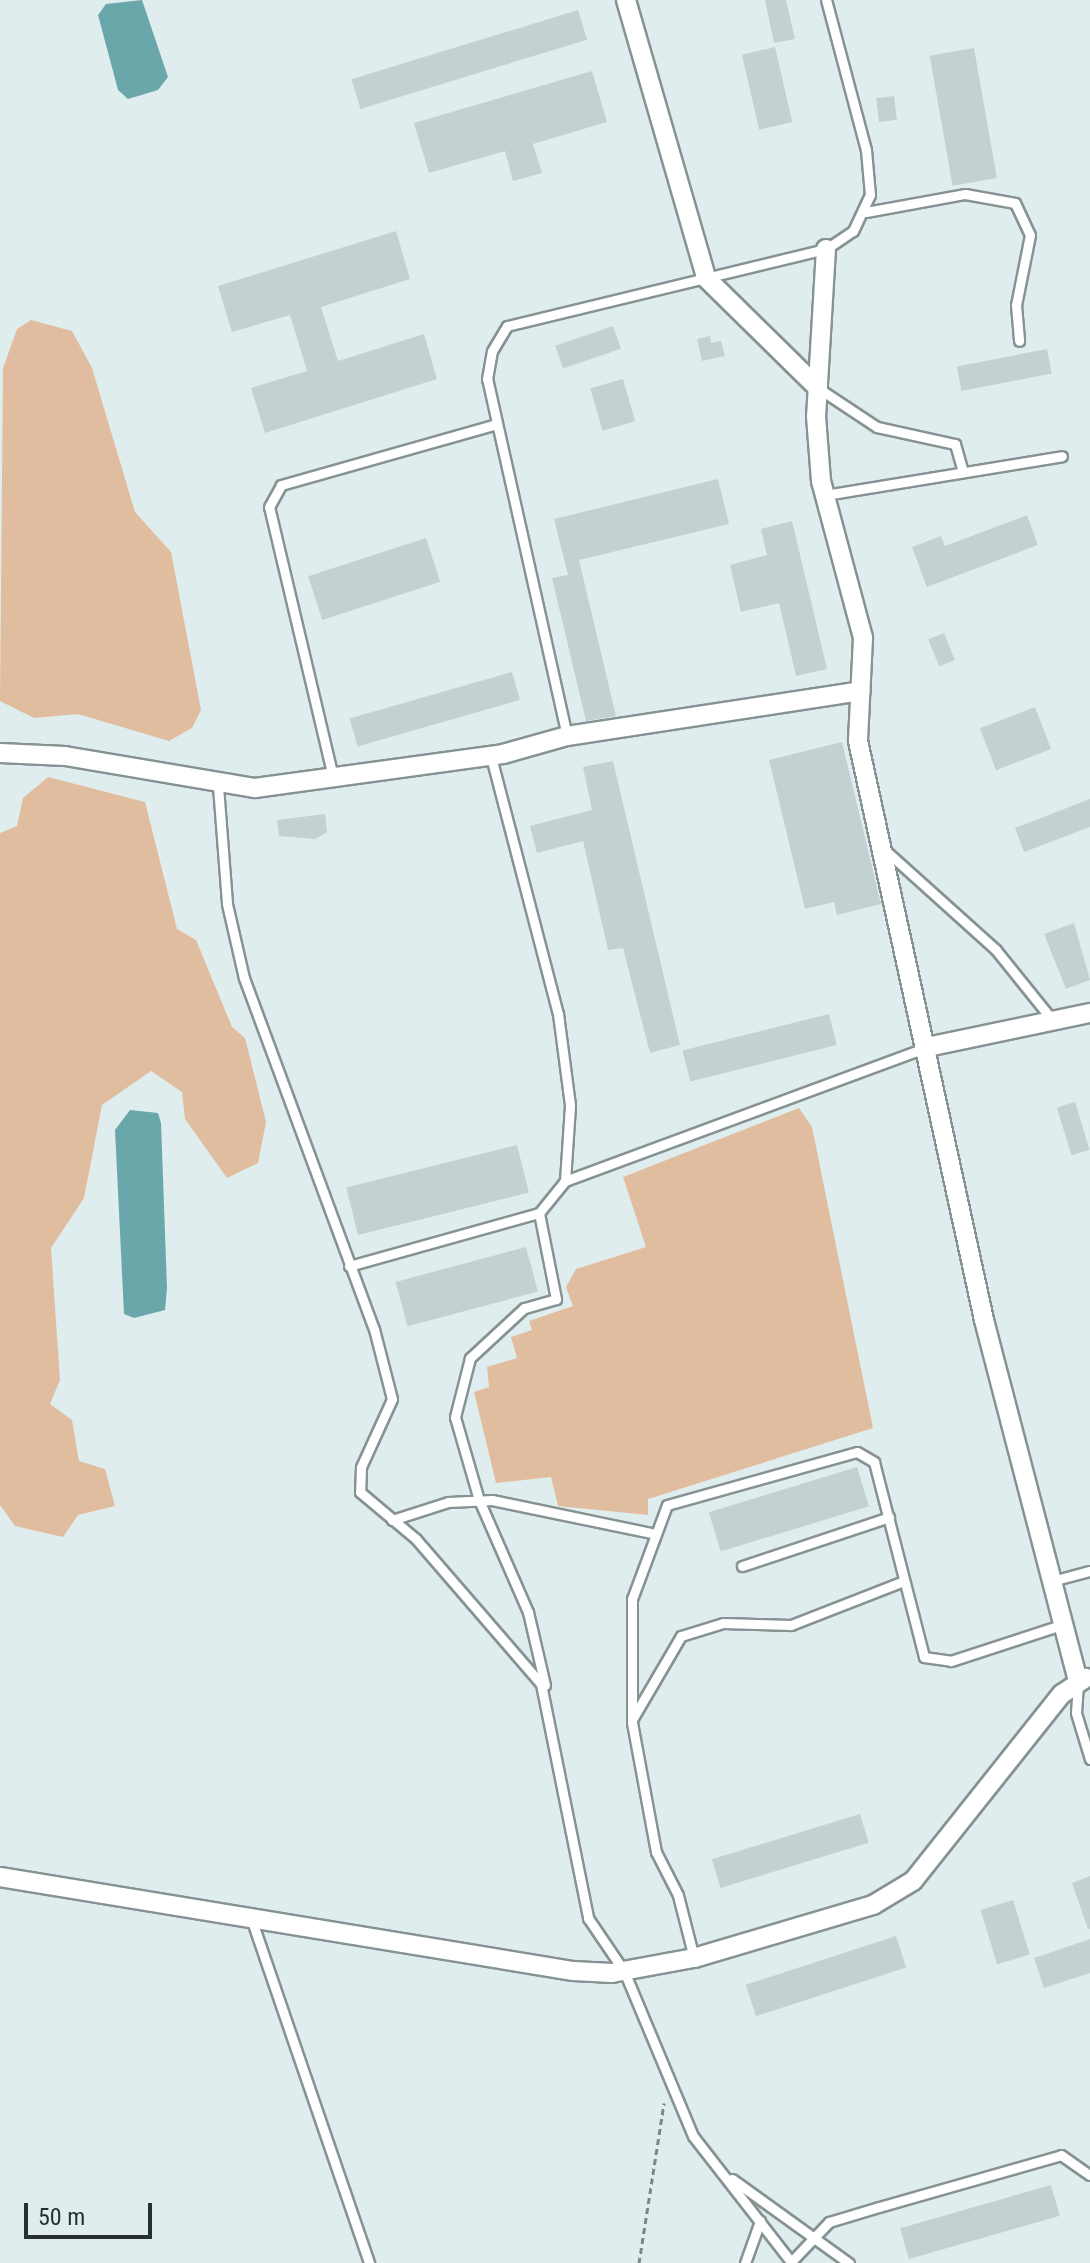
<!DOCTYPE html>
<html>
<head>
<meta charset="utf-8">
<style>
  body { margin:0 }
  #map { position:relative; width:1090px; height:2263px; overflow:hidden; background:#e0edee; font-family:"Roboto Condensed",sans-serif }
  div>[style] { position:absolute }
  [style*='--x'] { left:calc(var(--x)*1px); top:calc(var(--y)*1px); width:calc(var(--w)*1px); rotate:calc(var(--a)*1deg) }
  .green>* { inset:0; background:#e1bda0 }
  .water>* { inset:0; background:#6aa7ab }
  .building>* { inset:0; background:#c4d1d2; transform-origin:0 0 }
  .path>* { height:3px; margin-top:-1.5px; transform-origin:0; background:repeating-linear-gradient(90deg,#7e8787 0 6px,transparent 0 10px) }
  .roads { filter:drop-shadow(2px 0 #869293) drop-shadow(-2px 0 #869293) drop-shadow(0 2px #869293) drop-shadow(0 -2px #869293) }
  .service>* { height:9px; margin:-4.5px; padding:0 4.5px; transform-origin:4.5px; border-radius:4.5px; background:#fff }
  .minor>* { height:18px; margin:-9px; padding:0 9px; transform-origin:9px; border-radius:9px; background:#fff }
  span { translate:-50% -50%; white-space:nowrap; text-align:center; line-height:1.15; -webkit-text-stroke:8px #e0edee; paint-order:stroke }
  .scale { position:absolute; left:24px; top:2203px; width:128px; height:36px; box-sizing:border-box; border:4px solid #2a3030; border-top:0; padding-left:10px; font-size:24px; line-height:28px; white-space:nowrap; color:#2a3030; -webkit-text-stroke:6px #e0edee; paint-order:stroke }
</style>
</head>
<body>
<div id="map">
  <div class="green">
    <i style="clip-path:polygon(31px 320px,72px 331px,92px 368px,135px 512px,171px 552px,201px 710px,192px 728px,169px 741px,78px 714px,34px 718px,0 701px,3px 368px,17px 329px)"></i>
    <i style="clip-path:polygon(48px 777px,145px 802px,177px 929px,196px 940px,232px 1027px,245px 1038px,266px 1122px,258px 1163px,227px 1178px,185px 1119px,182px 1092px,151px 1071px,102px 1105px,84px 1198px,51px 1248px,60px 1380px,50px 1404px,72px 1420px,79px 1461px,105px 1469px,115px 1506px,78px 1515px,63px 1537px,15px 1526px,0 1505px,0 833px,17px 826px,23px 798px)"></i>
    <i style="clip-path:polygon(799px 1108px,812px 1127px,873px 1428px,648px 1499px,648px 1515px,558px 1506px,551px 1477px,496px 1483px,474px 1392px,489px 1387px,487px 1367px,517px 1358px,511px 1337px,532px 1330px,529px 1321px,573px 1306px,566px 1287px,576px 1269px,646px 1247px,623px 1177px)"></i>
  </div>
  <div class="water">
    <i style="clip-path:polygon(142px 0,168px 77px,158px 90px,128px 99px,118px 90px,98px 15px,106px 4px)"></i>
    <i style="clip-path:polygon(130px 1110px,158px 1113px,161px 1123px,167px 1288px,165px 1310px,134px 1318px,124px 1314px,115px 1130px)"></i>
  </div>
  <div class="building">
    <i style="clip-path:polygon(765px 0,786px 0,795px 39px,774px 43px)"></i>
    <i style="left:578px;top:10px;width:31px;height:237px;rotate:73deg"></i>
    <i style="left:775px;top:47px;width:77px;height:34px;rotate:77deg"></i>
    <i style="left:974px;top:48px;width:132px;height:45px;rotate:80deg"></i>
    <i style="clip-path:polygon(592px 71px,607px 122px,533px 144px,542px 173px,513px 181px,505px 151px,429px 173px,414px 123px)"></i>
    <i style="left:894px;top:96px;width:24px;height:18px;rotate:83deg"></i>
    <i style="clip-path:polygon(396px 231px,410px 279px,321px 307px,338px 361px,424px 334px,437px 379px,265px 433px,251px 388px,307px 371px,290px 315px,232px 332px,218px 286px)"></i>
    <i style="left:613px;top:326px;width:24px;height:61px;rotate:71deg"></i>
    <i style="clip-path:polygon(710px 336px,711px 343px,721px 341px,725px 356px,702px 361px,697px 339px)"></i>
    <i style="left:1047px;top:349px;width:25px;height:92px;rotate:79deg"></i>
    <i style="left:623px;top:379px;width:44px;height:34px;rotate:74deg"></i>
    <i style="clip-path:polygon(718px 479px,729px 524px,579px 560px,616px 716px,586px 721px,552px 578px,568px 575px,554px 519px)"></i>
    <i style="clip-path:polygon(1027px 515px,1038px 545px,927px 587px,912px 547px,941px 536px,945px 546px)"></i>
    <i style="clip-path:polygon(792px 521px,827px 669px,796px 676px,779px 603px,741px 612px,730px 565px,767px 555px,761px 529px)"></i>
    <i style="left:426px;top:538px;width:46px;height:124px;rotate:72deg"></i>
    <i style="left:944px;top:633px;width:29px;height:17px;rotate:68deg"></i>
    <i style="left:512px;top:672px;width:29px;height:169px;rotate:74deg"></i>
    <i style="left:1035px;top:707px;width:45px;height:59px;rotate:69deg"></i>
    <i style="clip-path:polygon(842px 742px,881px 904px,837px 915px,834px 902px,805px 909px,769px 760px)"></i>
    <i style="clip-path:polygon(613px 761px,680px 1045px,650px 1053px,623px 948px,608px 950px,583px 841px,537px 853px,530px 826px,592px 810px,583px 767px)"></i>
    <i style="clip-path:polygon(1090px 799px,1090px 827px,1024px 852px,1015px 828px)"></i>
    <i style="clip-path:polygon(325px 814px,327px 832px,315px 839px,279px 836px,277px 820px)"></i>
    <i style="clip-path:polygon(1074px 923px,1090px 980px,1066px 989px,1044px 934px)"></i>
    <i style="left:829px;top:1014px;width:32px;height:151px;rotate:76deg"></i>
    <i style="left:1075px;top:1102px;width:50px;height:19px;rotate:73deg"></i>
    <i style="left:517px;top:1145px;width:49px;height:176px;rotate:76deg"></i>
    <i style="left:526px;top:1247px;width:46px;height:135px;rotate:75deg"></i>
    <i style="left:857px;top:1467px;width:41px;height:155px;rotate:73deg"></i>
    <i style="left:860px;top:1814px;width:30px;height:155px;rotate:73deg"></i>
    <i style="clip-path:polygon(1090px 1876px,1090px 1929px,1088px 1929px,1072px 1883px)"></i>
    <i style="left:1013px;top:1900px;width:57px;height:34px;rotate:73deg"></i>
    <i style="left:896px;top:1936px;width:33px;height:158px;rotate:72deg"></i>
    <i style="clip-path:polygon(1090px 1939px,1090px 1973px,1044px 1988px,1034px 1958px)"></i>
    <i style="left:1051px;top:2185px;width:32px;height:157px;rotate:74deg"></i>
  </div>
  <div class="path">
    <i style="--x:639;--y:2263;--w:162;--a:-81.1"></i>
  </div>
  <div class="roads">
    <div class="service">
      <i style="--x:866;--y:212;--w:101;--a:-10.3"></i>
      <i style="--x:965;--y:194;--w:51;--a:10.2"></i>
      <i style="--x:1015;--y:203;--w:35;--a:65"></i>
      <i style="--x:1030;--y:235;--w:71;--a:101.3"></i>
      <i style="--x:1016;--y:305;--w:36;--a:85"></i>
      <i style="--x:818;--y:388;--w:71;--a:33.5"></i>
      <i style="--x:877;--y:427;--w:80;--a:12.3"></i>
      <i style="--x:955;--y:444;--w:29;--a:74"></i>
      <i style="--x:825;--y:495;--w:240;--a:-9.3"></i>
      <i style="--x:567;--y:736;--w:366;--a:-102.6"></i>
      <i style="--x:487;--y:379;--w:28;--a:-80"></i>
      <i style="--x:492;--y:351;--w:29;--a:-59"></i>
      <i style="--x:507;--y:326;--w:328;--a:-13.6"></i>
      <i style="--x:826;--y:249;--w:32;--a:-34"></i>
      <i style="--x:853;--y:231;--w:40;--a:-65"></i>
      <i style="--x:870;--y:195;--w:45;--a:-95.1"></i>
      <i style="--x:866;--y:150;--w:155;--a:-104.9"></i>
      <i style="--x:333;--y:777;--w:277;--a:-103.3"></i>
      <i style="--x:269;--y:507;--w:25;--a:-61"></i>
      <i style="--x:281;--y:485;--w:223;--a:-15.8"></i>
      <i style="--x:218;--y:786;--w:118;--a:85.6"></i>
      <i style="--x:227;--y:904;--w:76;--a:77.1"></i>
      <i style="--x:244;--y:978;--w:374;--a:69.7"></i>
      <i style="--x:374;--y:1329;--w:72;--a:75.6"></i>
      <i style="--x:392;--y:1399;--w:75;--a:114.5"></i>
      <i style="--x:361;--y:1467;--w:25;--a:92"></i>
      <i style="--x:360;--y:1492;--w:73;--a:40"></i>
      <i style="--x:416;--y:1539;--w:191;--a:49.2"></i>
      <i style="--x:541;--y:1684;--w:239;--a:78.6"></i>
      <i style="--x:588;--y:1918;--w:64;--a:55.8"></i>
      <i style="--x:624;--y:1971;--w:179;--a:67.3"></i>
      <i style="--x:693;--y:2136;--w:161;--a:52.1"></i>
      <i style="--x:885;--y:850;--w:149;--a:42"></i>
      <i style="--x:996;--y:950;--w:91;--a:51.2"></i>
      <i style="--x:565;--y:1181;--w:384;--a:-20.3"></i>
      <i style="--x:539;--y:1213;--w:88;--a:78.8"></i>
      <i style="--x:556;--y:1299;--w:33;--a:164"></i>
      <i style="--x:524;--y:1308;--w:74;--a:137.2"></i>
      <i style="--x:470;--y:1358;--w:61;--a:104.3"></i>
      <i style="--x:455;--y:1417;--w:86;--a:73.9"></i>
      <i style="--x:479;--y:1500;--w:122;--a:66.4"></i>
      <i style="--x:528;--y:1612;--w:75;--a:76.9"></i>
      <i style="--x:349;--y:1266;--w:197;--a:-15.6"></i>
      <i style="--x:539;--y:1213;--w:41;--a:-50.9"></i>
      <i style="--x:565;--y:1181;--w:76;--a:-86.2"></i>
      <i style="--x:570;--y:1105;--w:92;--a:-97.5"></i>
      <i style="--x:558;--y:1014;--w:267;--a:-104.6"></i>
      <i style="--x:392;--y:1520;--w:59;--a:-17.8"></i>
      <i style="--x:448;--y:1502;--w:44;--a:-2.6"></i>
      <i style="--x:492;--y:1500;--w:162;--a:11.7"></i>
      <i style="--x:742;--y:1566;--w:155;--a:-18.4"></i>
      <i style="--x:1052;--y:1581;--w:39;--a:-15"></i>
      <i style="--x:1078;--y:1684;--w:29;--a:94"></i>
      <i style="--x:1076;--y:1713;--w:48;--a:73.1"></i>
      <i style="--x:633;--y:1718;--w:95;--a:-59.7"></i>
      <i style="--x:681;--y:1636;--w:44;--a:-17.2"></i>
      <i style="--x:723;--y:1623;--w:68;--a:1.7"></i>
      <i style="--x:791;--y:1625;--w:121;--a:-21.3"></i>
      <i style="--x:251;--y:1918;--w:365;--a:71.1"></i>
      <i style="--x:694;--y:1958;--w:65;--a:-104.3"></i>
      <i style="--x:678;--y:1895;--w:48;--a:-117.1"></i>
      <i style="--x:656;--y:1852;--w:132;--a:-100.5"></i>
      <i style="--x:632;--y:1722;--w:123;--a:-90"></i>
      <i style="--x:632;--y:1599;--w:100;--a:-69.6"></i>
      <i style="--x:667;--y:1505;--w:197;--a:-15.6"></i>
      <i style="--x:857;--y:1452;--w:20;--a:30"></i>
      <i style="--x:874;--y:1462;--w:201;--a:75.6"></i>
      <i style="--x:924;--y:1657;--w:27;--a:8"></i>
      <i style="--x:951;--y:1661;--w:119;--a:-18.1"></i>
      <i style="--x:732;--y:2179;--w:144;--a:35.7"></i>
      <i style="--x:745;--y:2263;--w:45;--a:-70.3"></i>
      <i style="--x:790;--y:2263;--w:57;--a:-46.4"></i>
      <i style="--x:829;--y:2222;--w:52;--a:-16.7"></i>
      <i style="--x:879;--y:2207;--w:189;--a:-15.9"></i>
      <i style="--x:1061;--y:2155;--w:35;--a:35"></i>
    </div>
    <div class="minor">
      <i style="--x:626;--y:0;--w:289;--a:73.9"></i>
      <i style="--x:706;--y:278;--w:157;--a:44.5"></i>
      <i style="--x:826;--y:249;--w:167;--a:93.4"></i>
      <i style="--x:816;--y:416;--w:65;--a:85.6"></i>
      <i style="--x:821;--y:481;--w:163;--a:75"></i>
      <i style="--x:863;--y:638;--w:103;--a:92.8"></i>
      <i style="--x:858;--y:741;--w:593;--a:77.72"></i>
      <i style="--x:984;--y:1320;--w:373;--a:75.4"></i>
      <i style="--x:0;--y:753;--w:65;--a:2.6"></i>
      <i style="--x:65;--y:756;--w:193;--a:9.6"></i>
      <i style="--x:255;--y:788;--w:250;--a:-7.8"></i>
      <i style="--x:503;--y:754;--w:66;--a:-15.7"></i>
      <i style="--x:567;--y:736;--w:297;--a:-8.7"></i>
      <i style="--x:927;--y:1047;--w:167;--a:-11.8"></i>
      <i style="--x:0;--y:1877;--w:581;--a:9.32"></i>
      <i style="--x:573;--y:1971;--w:39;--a:3"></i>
      <i style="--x:612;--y:1973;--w:83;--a:-10.4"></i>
      <i style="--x:694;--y:1958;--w:187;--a:-16.5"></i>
      <i style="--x:873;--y:1905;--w:47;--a:-31"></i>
      <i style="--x:913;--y:1881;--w:239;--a:-51.5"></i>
      <i style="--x:1062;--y:1694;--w:29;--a:-34"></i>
    </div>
  </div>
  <div class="scale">50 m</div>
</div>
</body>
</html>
